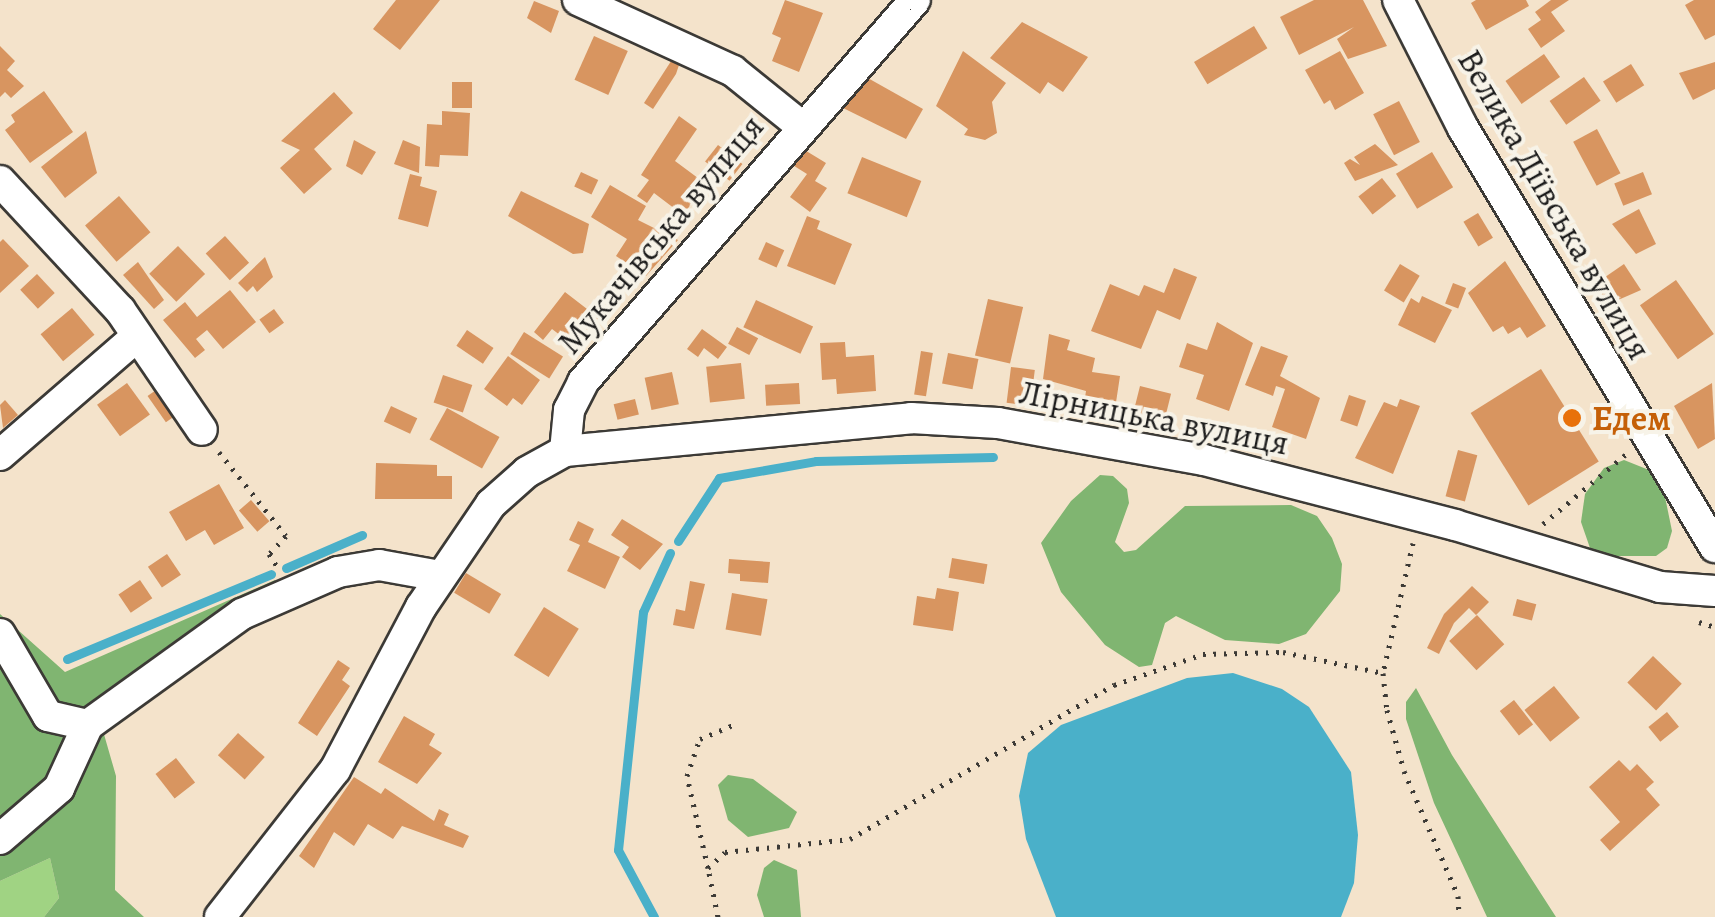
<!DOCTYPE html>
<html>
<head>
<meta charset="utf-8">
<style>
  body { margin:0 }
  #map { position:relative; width:1715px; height:917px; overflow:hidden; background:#f4e3cb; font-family:Alegreya,serif }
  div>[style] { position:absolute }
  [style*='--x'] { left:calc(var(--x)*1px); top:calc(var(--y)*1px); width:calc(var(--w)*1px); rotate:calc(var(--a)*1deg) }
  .green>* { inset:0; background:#a0d383 }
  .forest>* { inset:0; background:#80b571 }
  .water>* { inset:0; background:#4ab0c9 }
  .stream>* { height:9px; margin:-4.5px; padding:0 4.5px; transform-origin:4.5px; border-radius:4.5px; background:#4ab0c9 }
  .building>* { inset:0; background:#d89560; transform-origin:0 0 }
  .path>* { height:5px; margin-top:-2.5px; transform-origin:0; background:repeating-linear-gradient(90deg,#3c3a36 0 2.5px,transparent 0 10.5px) }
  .roads { filter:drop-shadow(2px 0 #3c3a36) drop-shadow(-2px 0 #3c3a36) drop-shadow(0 2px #3c3a36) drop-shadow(0 -2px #3c3a36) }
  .minor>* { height:30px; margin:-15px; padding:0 15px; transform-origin:15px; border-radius:15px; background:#fff }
  .dots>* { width:28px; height:28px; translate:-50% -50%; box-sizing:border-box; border:5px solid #f7f3e8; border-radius:50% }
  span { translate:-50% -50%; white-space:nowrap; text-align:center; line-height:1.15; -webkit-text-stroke:8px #f7f3e8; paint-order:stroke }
  .street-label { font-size:35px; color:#1c1c1c }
  .food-label { font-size:35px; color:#c56008; font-weight:700 }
  .left { translate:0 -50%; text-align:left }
</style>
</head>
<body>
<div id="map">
  <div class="green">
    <i style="clip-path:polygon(50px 858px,59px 898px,44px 917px,0 917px,0 881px)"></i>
  </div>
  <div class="forest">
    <i style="clip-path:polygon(1624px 460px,1649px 470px,1664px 492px,1672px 531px,1667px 548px,1656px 556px,1609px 556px,1590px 548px,1581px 522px,1585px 494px,1604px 468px)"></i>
    <i style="clip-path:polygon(1100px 475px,1113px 476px,1127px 489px,1129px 503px,1115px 542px,1124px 552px,1136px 550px,1185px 506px,1291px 505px,1317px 516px,1332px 538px,1342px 564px,1340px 591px,1306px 634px,1279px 644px,1225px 640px,1176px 616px,1165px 623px,1152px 665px,1139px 667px,1105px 645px,1061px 592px,1041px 543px,1071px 501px)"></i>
    <i style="clip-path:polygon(275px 580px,278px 588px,97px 710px,116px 776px,115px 890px,144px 917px,44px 917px,59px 898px,50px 858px,0 881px,0 614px,65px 672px)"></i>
    <i style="clip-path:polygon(1416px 688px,1452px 755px,1556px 917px,1487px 917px,1434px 803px,1406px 719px,1406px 702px)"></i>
    <i style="clip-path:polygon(728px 775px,753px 779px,797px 812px,789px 828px,748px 837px,728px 820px,718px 785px)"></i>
    <i style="clip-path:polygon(774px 860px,797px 870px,801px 917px,764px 917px,757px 895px,764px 868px)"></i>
  </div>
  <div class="water">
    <i style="clip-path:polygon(1233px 673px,1282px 689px,1309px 707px,1351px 772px,1358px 835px,1354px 883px,1341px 917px,1056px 917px,1026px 839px,1019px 796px,1028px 753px,1061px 725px,1187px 678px)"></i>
  </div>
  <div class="stream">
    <i style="--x:678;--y:541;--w:75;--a:-56.9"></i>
    <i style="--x:719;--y:478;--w:98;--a:-9.9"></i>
    <i style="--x:816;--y:461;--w:177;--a:-1.3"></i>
    <i style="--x:286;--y:568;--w:83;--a:-23.5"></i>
    <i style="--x:67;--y:659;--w:221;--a:-22.6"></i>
    <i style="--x:654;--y:917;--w:76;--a:-118.2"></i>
    <i style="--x:618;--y:850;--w:239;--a:-84"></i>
    <i style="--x:643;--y:612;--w:65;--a:-65.4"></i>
  </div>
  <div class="building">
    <i style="clip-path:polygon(396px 0,440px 0,400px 50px,373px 29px)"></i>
    <i style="clip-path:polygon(785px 0,823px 13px,799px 72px,772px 61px,781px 38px,772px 34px)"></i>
    <i style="clip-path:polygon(1314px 0,1363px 0,1387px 46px,1348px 59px,1337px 39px,1354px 27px,1299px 55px,1280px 17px)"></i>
    <i style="clip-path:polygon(1476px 0,1526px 0,1529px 6px,1486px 30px,1471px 3px)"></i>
    <i style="clip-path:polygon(1551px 0,1569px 0,1551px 12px,1565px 31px,1541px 48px,1528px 29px,1541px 20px,1535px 12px)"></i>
    <i style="clip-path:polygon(1694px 0,1715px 0,1715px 35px,1705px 40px,1685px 5px)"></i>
    <i style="clip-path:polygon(534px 1px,559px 11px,551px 33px,527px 18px)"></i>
    <i style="clip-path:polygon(1022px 22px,1088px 57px,1063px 92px,1048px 82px,1040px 94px,990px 58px)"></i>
    <i style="left:1254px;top:26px;width:26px;height:70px;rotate:59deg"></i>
    <i style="left:594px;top:36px;width:37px;height:48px;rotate:24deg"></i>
    <i style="clip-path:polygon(0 46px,15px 61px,7px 70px,24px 86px,11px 98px,5px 92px,0 97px)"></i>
    <i style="clip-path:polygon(963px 51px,1006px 83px,992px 102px,997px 133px,985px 140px,964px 135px,968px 129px,936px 106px)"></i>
    <i style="clip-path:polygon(1340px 51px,1364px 93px,1335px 110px,1330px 100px,1324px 104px,1305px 70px)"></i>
    <i style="left:1544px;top:54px;width:28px;height:47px;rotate:55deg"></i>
    <i style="clip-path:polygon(675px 55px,681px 59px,676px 74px,653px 109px,644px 103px)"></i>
    <i style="clip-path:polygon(1715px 62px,1715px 89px,1693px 100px,1679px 73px)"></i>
    <i style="left:1631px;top:64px;width:25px;height:33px;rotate:58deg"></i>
    <i style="clip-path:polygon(866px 77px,923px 109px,906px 139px,841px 107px)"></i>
    <i style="left:1584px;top:77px;width:29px;height:42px;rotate:55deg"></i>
    <i style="left:452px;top:82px;width:20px;height:26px"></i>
    <i style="clip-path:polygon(44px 91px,73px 132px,30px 163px,5px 130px,15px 122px,11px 115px)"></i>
    <i style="clip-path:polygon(334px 92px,353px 113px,314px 149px,332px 169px,304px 194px,280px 168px,300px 150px,281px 141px)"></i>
    <i style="left:1399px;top:101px;width:46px;height:29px;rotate:63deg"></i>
    <i style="clip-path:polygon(442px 111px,470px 113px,468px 156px,440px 155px,439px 167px,425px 166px,427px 124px,442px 125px)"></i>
    <i style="clip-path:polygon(679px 116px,697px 129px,675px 161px,706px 184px,683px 215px,654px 193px,647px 203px,637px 196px,649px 180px,641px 175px)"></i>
    <i style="left:1597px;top:129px;width:50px;height:27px;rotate:62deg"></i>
    <i style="clip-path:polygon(86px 131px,97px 173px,65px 198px,41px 167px)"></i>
    <i style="clip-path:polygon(354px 140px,376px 152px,362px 175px,346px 166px)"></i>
    <i style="clip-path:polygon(403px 140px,420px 147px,419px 173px,394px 164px)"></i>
    <i style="clip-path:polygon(1375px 144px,1398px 165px,1355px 181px,1344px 163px,1350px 159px,1360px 165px,1354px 157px)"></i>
    <i style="left:718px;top:145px;width:31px;height:21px;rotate:38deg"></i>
    <i style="clip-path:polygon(803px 149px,826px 163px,815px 181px,827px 188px,810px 212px,790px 197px,807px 174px,791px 164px)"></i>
    <i style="left:1432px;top:152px;width:41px;height:42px;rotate:59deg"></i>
    <i style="left:862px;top:157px;width:64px;height:39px;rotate:22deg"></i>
    <i style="left:581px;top:172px;width:19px;height:16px;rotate:25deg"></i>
    <i style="left:1643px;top:172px;width:24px;height:31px;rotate:68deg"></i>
    <i style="clip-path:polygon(410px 174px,422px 177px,420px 186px,437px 191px,428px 227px,398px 219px)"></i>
    <i style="left:1382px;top:178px;width:23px;height:30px;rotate:52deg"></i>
    <i style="clip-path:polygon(610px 185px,646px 206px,638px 220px,678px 240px,646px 276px,616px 256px,627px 239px,591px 217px)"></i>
    <i style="clip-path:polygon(521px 191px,589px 224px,583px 253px,573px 254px,508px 216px)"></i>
    <i style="left:119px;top:196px;width:48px;height:45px;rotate:49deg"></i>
    <i style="clip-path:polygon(1639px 209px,1656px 244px,1636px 254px,1612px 224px)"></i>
    <i style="left:1478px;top:213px;width:29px;height:17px;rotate:59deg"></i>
    <i style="clip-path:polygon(807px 216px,820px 221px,817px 229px,852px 244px,835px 285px,787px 266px)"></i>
    <i style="left:225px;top:236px;width:36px;height:26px;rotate:48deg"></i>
    <i style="clip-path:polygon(3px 239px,29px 266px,0 293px,0 242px)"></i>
    <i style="left:766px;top:242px;width:20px;height:19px;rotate:24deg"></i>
    <i style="left:178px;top:246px;width:39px;height:40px;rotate:46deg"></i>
    <i style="clip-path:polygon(265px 257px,273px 277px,257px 292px,253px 286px,247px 292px,238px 283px)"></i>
    <i style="clip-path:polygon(1505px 261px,1546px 326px,1527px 338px,1520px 327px,1508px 334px,1503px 326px,1493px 332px,1468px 293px)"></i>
    <i style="clip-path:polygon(138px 262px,164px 300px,154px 309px,123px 275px)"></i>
    <i style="left:1400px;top:264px;width:23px;height:31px;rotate:31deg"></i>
    <i style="clip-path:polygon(1624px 264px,1641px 290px,1609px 304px,1595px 284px)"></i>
    <i style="clip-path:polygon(1174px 268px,1197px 277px,1180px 320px,1157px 310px,1141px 349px,1091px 331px,1110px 284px,1139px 296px,1144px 285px,1164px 293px)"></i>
    <i style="left:37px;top:274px;width:26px;height:23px;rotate:47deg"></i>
    <i style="left:1676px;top:280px;width:66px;height:44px;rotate:55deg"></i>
    <i style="left:1453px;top:283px;width:14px;height:22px;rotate:21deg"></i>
    <i style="clip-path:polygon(230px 290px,256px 322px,223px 349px,207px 330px,196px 339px,205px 350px,195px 358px,163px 320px,185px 302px,197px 317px)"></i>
    <i style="clip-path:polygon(565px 292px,600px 319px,577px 348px,552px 329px,543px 340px,534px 332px)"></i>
    <i style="clip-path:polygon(1422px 296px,1452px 310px,1435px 343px,1398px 325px,1411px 298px,1419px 303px)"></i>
    <i style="left:988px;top:299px;width:36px;height:58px;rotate:13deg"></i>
    <i style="left:756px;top:300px;width:63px;height:30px;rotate:25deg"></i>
    <i style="left:72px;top:308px;width:35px;height:41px;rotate:50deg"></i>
    <i style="left:274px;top:309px;width:17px;height:18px;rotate:54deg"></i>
    <i style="clip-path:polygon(1217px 322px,1253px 343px,1229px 411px,1196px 399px,1204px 375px,1179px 367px,1187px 343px,1207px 350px)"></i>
    <i style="left:737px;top:327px;width:24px;height:19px;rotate:28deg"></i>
    <i style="clip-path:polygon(702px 329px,727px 347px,718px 359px,704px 348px,698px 357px,687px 349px)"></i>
    <i style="left:467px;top:330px;width:32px;height:19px;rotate:34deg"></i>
    <i style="left:524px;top:332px;width:46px;height:26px;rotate:32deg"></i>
    <i style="clip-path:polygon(1049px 334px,1070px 340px,1067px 350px,1095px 358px,1092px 372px,1120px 376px,1115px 409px,1084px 404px,1086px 391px,1043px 379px)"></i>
    <i style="clip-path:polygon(845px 342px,846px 357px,874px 355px,876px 391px,837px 394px,836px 379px,822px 380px,820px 343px)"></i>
    <i style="clip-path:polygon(1261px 346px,1288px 356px,1280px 376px,1320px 398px,1306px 439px,1272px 427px,1285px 389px,1276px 386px,1273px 396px,1245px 385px)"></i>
    <i style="left:921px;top:351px;width:12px;height:44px;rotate:9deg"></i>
    <i style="left:948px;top:353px;width:31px;height:31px;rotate:11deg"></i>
    <i style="clip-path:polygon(508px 356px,540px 380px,522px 405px,513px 398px,507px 406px,484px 389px)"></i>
    <i style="left:741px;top:363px;width:36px;height:35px;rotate:84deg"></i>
    <i style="left:1011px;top:367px;width:24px;height:36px;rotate:7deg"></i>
    <i style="left:1541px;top:369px;width:109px;height:83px;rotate:58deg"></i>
    <i style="left:672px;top:372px;width:33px;height:28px;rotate:78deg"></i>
    <i style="left:443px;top:375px;width:31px;height:29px;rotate:19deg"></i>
    <i style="left:127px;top:383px;width:39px;height:37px;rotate:54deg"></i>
    <i style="left:799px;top:383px;width:21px;height:34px;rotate:87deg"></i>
    <i style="clip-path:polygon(1712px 383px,1715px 439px,1698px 449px,1674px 406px)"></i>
    <i style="left:1140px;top:386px;width:32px;height:29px;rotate:14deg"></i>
    <i style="left:159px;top:388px;width:32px;height:14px;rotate:55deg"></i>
    <i style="left:1349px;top:395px;width:18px;height:27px;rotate:19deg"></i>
    <i style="left:635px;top:399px;width:16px;height:22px;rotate:76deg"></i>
    <i style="clip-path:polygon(1400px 399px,1420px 406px,1393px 474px,1355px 458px,1384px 402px,1397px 407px)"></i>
    <i style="clip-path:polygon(5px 400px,18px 415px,3px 428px,0 405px)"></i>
    <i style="left:391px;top:406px;width:29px;height:17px;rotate:25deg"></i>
    <i style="left:447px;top:408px;width:60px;height:36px;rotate:29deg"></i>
    <i style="left:1458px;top:450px;width:20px;height:48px;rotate:15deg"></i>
    <i style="clip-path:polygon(376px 463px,437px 465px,437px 476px,452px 476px,452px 499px,375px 499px)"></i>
    <i style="clip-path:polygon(219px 484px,244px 528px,214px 545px,205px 530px,186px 541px,169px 512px)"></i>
    <i style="left:251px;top:500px;width:28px;height:16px;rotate:49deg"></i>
    <i style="clip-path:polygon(622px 519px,663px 544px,640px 570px,622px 557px,629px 547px,611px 535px)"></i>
    <i style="clip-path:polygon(578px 521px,594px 529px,588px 542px,620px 557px,605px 589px,567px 571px,580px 545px,569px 540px)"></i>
    <i style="left:167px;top:554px;width:25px;height:23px;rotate:56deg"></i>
    <i style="left:952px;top:558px;width:36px;height:20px;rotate:10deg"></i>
    <i style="clip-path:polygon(729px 559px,770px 562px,768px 583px,740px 581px,740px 574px,728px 573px)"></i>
    <i style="left:466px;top:573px;width:41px;height:23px;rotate:31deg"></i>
    <i style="left:140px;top:580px;width:22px;height:26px;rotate:56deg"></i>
    <i style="clip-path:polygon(690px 581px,705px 584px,694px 629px,673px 625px,676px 609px,685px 611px)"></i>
    <i style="clip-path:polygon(1472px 586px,1489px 602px,1476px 615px,1469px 608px,1454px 623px,1439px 654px,1427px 648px,1444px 614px)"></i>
    <i style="clip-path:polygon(937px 588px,959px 592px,953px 631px,913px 625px,917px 596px,935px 599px)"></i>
    <i style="left:732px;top:593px;width:36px;height:37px;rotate:10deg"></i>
    <i style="left:1517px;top:599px;width:20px;height:17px;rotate:15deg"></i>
    <i style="left:544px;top:607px;width:41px;height:57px;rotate:32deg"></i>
    <i style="left:1477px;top:615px;width:40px;height:38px;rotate:47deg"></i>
    <i style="left:1653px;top:656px;width:40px;height:37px;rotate:44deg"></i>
    <i style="clip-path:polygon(338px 660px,350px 668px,342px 680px,350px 686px,317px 736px,298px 723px)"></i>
    <i style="left:1554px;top:686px;width:41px;height:38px;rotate:51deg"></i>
    <i style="left:1514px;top:700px;width:31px;height:18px;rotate:52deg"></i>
    <i style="left:1667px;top:712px;width:19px;height:24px;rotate:51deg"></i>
    <i style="clip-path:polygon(404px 716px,435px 734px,429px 745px,442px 753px,417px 784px,378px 762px)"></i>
    <i style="left:238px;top:733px;width:36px;height:30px;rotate:42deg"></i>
    <i style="left:176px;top:758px;width:31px;height:26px;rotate:52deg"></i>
    <i style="clip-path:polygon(1619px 760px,1630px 771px,1637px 764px,1654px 782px,1646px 789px,1660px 805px,1610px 851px,1600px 840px,1620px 822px,1589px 787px)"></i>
    <i style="clip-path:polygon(354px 777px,381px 794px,385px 788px,434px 821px,439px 809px,449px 814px,444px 825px,469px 836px,463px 848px,402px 826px,393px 839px,368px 824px,354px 846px,334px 832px,314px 868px,299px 856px)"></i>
  </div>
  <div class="path">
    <i style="--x:219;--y:452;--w:107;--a:51.4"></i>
    <i style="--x:286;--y:536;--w:25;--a:133"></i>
    <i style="--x:269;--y:554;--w:17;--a:57"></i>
    <i style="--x:1543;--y:524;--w:109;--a:-40.1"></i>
    <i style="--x:1413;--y:543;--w:133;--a:103"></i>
    <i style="--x:1383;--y:673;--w:37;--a:84"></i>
    <i style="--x:1387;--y:710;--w:63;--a:74.4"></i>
    <i style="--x:1404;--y:771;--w:136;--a:66.6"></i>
    <i style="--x:1458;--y:896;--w:21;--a:87"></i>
    <i style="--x:1699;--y:622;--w:17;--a:17"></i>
    <i style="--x:708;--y:868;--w:94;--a:-102.9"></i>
    <i style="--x:687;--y:776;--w:39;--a:-71"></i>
    <i style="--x:700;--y:739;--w:39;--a:-23"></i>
    <i style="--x:718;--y:917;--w:50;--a:-101.5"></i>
    <i style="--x:708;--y:868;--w:23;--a:-43"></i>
    <i style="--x:725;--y:852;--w:126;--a:-5.9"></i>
    <i style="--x:850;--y:839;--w:306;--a:-30.3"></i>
    <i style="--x:1114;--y:685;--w:94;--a:-19.2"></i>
    <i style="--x:1203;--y:654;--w:80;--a:-1.4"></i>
    <i style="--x:1283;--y:652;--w:102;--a:11.9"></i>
  </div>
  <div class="roads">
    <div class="minor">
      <i style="--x:578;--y:0;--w:170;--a:24.6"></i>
      <i style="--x:733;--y:71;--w:86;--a:38.9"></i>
      <i style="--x:1398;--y:0;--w:144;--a:63.1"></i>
      <i style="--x:1463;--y:128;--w:489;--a:59"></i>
      <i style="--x:0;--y:181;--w:176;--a:47.1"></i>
      <i style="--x:120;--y:310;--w:145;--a:55.7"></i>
      <i style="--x:565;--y:451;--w:41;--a:-84.4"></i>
      <i style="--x:569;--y:410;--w:31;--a:-63"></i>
      <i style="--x:583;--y:382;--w:506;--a:-49.01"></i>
      <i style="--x:0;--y:455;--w:180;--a:-40.9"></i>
      <i style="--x:0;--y:634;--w:95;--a:59.7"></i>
      <i style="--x:48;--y:716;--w:41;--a:12.7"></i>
      <i style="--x:0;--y:839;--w:78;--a:-40.8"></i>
      <i style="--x:59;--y:788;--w:69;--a:-65.3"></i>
      <i style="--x:88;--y:725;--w:190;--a:-35.8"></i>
      <i style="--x:242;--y:614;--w:105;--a:-23.6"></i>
      <i style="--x:338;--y:572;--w:42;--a:-9.7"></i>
      <i style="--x:379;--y:565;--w:62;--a:10.2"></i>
      <i style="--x:220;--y:917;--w:187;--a:-52"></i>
      <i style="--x:335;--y:770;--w:184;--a:-62.2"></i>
      <i style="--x:421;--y:607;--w:125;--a:-55.8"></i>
      <i style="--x:491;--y:504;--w:48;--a:-41.6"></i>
      <i style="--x:527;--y:472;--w:43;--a:-28.9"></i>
      <i style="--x:565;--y:451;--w:348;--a:-5.4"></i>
      <i style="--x:911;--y:418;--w:87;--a:3.3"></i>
      <i style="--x:998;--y:423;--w:209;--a:10.2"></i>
      <i style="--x:1204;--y:460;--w:259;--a:14.5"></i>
      <i style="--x:1455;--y:525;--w:214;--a:16.8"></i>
      <i style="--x:1660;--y:587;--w:55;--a:4.2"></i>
    </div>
  </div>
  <div class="dots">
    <i style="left:1572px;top:418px;background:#e8710a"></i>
  </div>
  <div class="street-label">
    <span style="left:1555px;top:204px;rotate:60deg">Велика Діївська вулиця</span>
    <span style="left:660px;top:234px;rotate:-50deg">Мукачівська вулиця</span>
    <span style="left:1154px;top:417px;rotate:11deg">Лірницька вулиця</span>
  </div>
  <div class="food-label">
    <span class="left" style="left:1592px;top:418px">Едем</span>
  </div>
</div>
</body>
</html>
